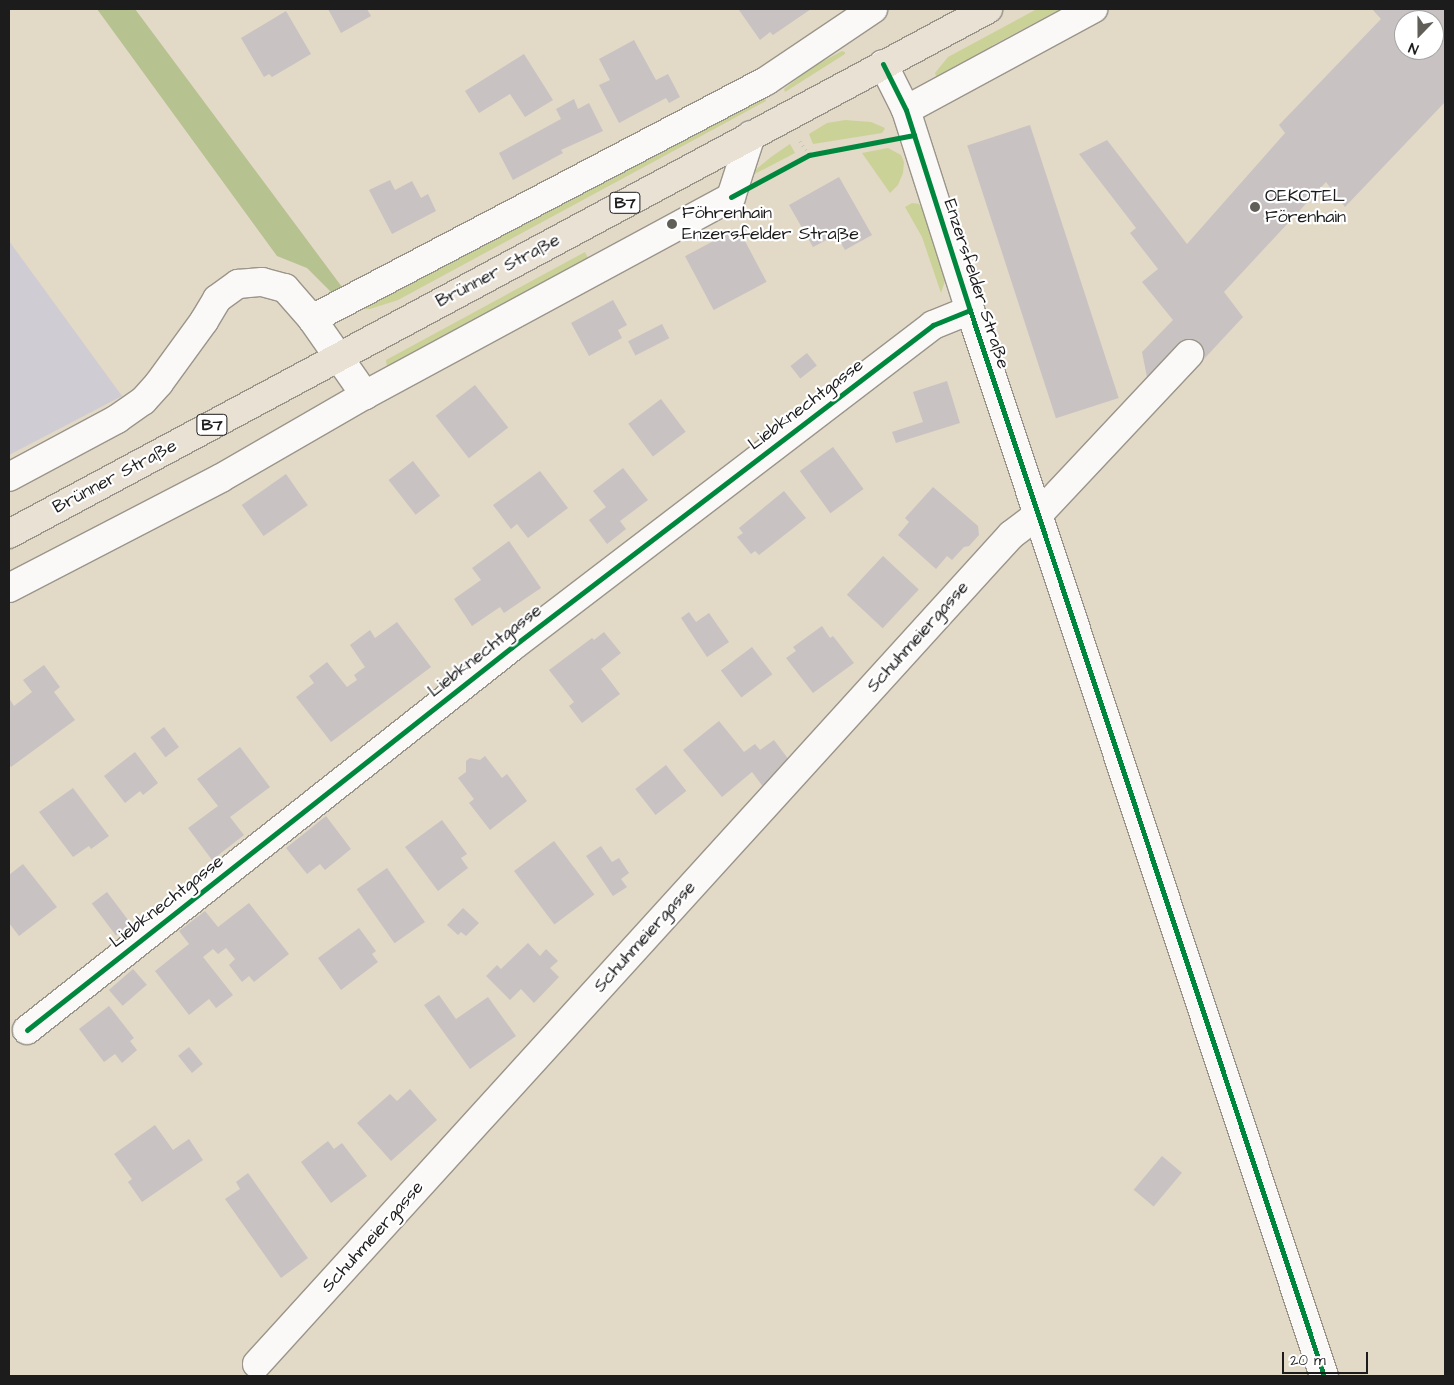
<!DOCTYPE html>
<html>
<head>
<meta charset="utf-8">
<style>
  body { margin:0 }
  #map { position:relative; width:1454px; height:1385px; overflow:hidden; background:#e2d9c7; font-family:"Architects Daughter",sans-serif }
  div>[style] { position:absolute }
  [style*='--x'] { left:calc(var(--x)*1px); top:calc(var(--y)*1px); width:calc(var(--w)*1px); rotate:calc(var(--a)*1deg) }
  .industrial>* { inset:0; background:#cfccd3 }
  .green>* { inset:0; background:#cbd298 }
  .forest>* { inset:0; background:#b6c290 }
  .building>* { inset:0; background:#c8c2c3; transform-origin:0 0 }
  .path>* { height:3px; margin-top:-1.5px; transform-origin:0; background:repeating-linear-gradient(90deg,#c5c3be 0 1px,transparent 0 5px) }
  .roads { filter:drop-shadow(1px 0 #9a958b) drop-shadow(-1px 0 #9a958b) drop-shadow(0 1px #9a958b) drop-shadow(0 -1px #9a958b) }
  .minor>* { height:28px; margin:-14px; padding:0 14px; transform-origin:14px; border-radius:14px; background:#fbf9f7 }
  .major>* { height:28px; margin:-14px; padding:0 14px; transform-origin:14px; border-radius:14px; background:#eae1d5 }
  .cycleway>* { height:5px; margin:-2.5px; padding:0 2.5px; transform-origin:2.5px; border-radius:2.5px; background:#00873e }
  .dots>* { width:14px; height:14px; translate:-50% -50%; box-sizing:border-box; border:2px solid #fff; border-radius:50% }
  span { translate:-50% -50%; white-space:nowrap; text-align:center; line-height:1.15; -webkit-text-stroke:4.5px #fff; paint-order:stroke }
  .shield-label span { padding:1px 4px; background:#fff; border:1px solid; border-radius:4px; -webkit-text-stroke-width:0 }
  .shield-label { font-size:16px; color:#1c1c1c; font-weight:700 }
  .poi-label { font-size:18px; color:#1c1c1c }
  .left { translate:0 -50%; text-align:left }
  .street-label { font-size:18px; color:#1c1c1c }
  .frame { position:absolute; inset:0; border:10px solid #1c1c1c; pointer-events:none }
  .north { position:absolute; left:1394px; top:10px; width:50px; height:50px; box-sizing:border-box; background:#fff; border:1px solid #a4a4a4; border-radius:50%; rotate:202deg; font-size:14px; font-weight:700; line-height:20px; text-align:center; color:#1c1c1c }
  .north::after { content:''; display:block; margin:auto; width:18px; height:22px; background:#615e58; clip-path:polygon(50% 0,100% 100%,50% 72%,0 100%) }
  .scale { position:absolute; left:1282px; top:1352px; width:86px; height:22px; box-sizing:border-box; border:2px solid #1c1c1c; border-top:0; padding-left:6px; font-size:15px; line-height:18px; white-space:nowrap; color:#1c1c1c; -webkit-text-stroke:4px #fff; paint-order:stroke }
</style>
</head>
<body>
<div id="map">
  <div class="industrial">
    <i style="clip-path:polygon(9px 241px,122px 396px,9px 455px)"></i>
  </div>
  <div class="green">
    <i style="clip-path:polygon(1037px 9px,1061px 9px,993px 45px,963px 72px,937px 79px,935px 73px,948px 57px)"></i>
    <i style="clip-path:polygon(842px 51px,845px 52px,845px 54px,785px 92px,784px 89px,812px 67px)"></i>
    <i style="clip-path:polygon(763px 93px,766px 101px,398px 300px,370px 309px,361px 309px)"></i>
    <i style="clip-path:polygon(845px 120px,871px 122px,885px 128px,884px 130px,882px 133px,813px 144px,809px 134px,827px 123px)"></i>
    <i style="clip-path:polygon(790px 144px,795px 153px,743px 180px,771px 157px)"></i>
    <i style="clip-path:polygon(888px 148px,901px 155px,904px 162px,903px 173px,898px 185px,890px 193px,862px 153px)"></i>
    <i style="clip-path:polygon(912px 203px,919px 204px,922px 209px,943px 273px,945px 281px,941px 293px,922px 237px,905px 207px)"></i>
    <i style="clip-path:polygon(585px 252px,590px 262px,387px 368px,386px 360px)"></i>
  </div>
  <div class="forest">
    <i style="clip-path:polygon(97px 9px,135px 9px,342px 287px,332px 293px,307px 268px,277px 256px)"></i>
  </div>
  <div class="building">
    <i style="clip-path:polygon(328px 9px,367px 9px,371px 16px,341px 33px)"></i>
    <i style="clip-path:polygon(741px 9px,811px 9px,773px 35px,770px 32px,760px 40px,739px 10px)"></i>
    <i style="clip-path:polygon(evenodd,1372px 9px,1445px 9px,1445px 102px,1345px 207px,1326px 182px,1224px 292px,1243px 317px,1204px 359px,1189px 339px,1148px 382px,1142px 352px,1173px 320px,1142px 282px,1158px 269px,1130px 233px,1136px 228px,1079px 154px,1107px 140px,1187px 244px,1285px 133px,1279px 125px,1381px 19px,1372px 9px,1404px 20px,1434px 20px,1434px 50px,1404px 50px,1404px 20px)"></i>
    <i style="clip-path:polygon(286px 11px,311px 54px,272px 77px,269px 74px,264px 77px,241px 38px)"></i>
    <i style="clip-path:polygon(634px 40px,656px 80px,668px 74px,680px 97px,669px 103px,666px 98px,619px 123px,599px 85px,610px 80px,599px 59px)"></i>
    <i style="clip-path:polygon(524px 54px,553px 100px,525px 117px,510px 94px,479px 113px,465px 91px)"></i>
    <i style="clip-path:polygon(574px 99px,578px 109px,589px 103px,603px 131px,561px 150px,563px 153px,513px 180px,499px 153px,561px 119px,556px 109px)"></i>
    <i style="left:1030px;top:125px;width:287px;height:66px;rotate:72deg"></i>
    <i style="clip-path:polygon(839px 177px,872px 235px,845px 250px,836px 235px,813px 247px,789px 205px)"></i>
    <i style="clip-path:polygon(390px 180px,395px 190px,412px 181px,421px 198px,428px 194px,436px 211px,392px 234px,369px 190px)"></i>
    <i style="left:738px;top:228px;width:61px;height:60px;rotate:62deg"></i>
    <i style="clip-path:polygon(613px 300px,627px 325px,618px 330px,622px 338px,589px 356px,571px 323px)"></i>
    <i style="left:662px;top:324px;width:16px;height:38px;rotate:63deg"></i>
    <i style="left:807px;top:353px;width:16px;height:21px;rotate:52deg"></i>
    <i style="clip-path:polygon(947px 381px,960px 423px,896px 443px,892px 432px,923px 422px,913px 392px)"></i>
    <i style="left:475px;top:385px;width:54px;height:50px;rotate:52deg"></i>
    <i style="left:661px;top:399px;width:41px;height:41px;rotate:53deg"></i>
    <i style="left:833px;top:447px;width:52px;height:41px;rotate:54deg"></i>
    <i style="left:413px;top:461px;width:44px;height:31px;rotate:52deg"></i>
    <i style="clip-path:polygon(623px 468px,648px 500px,620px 521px,626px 529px,607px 544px,589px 520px,606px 507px,593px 491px)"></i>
    <i style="clip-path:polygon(540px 471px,568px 508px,528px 538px,517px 524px,511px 529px,493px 505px)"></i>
    <i style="left:286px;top:474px;width:38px;height:54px;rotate:55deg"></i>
    <i style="clip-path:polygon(933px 487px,978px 526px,979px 535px,969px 546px,964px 547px,952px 560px,947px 556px,936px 569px,898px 535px,909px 522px,905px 518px)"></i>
    <i style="clip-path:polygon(784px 491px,806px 518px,759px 555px,755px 551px,751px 554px,737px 537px,743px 533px,739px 528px)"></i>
    <i style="clip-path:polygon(509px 541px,541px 588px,504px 613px,500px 607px,472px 626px,454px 599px,481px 580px,472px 568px)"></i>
    <i style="left:883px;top:556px;width:49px;height:53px;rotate:43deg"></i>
    <i style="clip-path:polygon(689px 612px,696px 622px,709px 613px,729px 642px,707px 657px,681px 618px)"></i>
    <i style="clip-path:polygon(397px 622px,431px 667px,331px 742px,296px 697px,314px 683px,309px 676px,327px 662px,347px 687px,357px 680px,354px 675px,365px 667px,350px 645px,370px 630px,375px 638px)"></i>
    <i style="clip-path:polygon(822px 626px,830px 638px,833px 636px,854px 663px,813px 693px,786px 658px,796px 651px,793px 647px)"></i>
    <i style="clip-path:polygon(604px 632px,621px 653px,601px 669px,620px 694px,582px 723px,569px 706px,574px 702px,549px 670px,592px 638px,594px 640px)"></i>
    <i style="left:752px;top:647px;width:34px;height:39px;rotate:53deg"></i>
    <i style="clip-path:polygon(44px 665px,60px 687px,54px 692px,75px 720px,11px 767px,9px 764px,9px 698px,14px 706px,32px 692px,23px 680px)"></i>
    <i style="clip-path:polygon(719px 721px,744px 752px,755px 744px,760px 750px,774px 740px,789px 760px,764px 788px,752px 772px,722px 797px,683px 750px)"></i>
    <i style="left:164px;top:727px;width:25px;height:17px;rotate:53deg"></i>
    <i style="clip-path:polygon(240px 747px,270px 787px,230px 817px,244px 835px,212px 860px,188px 828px,218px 806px,197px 779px)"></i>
    <i style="clip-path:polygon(135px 752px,158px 783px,143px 795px,140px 791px,125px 803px,104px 776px)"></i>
    <i style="clip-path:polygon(485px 756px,502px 778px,507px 774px,527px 801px,490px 830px,469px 803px,474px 799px,458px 778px,466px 772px,466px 761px,470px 758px,480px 760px)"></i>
    <i style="left:666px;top:765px;width:33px;height:39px;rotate:52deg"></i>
    <i style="clip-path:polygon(73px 788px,109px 836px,91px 849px,89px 846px,73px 857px,39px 812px)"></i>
    <i style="clip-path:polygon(326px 816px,351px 849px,325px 870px,320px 864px,307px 874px,286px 848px)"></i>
    <i style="clip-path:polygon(442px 820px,467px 854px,461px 858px,468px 868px,438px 891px,405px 847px)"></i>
    <i style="left:554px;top:841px;width:67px;height:50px;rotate:53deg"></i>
    <i style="clip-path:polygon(601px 846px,612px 862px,619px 858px,629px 873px,621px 879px,627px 887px,613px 896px,586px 856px)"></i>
    <i style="clip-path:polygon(23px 864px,57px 907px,19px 936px,9px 923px,9px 875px)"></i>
    <i style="left:387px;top:868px;width:66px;height:37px;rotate:55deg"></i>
    <i style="left:107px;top:892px;width:40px;height:19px;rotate:53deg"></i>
    <i style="clip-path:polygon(249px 903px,289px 954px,254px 982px,249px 976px,242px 982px,229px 965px,235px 959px,226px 948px,218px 954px,213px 949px,203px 957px,233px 995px,216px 1008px,209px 999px,189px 1015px,155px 971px,189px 944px,179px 931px,205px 911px,218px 927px)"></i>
    <i style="clip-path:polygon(463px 908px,479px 923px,466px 936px,461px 932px,458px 935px,447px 925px)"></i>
    <i style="clip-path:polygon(359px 928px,376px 951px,372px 954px,378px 962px,341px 990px,318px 958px)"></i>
    <i style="clip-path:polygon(528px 943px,540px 956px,546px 949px,558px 961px,550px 968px,559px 977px,534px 1003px,521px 989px,510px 1000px,486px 976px,497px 965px,501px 969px)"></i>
    <i style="left:133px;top:969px;width:21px;height:32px;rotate:49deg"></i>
    <i style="clip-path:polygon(439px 995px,456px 1019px,488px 997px,516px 1036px,470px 1069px,424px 1005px)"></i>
    <i style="clip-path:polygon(109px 1006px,134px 1038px,130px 1041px,137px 1050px,122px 1063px,115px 1054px,104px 1062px,79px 1029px)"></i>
    <i style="left:189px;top:1047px;width:22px;height:14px;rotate:51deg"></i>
    <i style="clip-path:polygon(410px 1089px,437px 1120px,391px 1161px,357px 1123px,390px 1094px,397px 1101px)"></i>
    <i style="clip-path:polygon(155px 1125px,173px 1150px,189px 1139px,203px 1160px,142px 1202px,128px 1182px,132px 1179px,114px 1154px)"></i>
    <i style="clip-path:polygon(328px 1141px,334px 1149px,342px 1143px,367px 1176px,331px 1203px,301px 1162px)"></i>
    <i style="left:1162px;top:1156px;width:26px;height:44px;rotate:40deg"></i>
    <i style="clip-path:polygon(248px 1173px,308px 1258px,281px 1278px,225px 1199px,240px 1189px,236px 1182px)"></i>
  </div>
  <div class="path">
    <i style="--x:800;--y:141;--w:17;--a:57"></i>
  </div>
  <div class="roads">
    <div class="minor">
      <i style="--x:883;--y:64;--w:51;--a:63.4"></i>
      <i style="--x:906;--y:110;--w:210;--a:72.3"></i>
      <i style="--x:970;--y:310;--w:1123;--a:71.63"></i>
      <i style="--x:906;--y:110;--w:213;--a:-28.4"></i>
      <i style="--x:312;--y:319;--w:513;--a:-27.66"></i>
      <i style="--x:766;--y:81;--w:129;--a:-33.9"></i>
      <i style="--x:9;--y:477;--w:123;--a:-28.2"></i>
      <i style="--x:117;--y:419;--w:32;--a:-35"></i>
      <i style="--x:143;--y:401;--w:24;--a:-48"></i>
      <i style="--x:159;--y:383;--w:77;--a:-54"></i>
      <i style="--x:204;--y:321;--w:26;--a:-59"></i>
      <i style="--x:217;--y:299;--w:26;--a:-36"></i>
      <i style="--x:238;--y:284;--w:24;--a:-5"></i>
      <i style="--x:262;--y:282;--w:24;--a:15"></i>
      <i style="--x:285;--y:288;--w:41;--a:48.9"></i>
      <i style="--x:312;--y:319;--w:93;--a:55.1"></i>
      <i style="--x:9;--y:588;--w:239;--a:-27.4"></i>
      <i style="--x:221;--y:478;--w:166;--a:-30"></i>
      <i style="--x:365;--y:395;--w:416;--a:-28.4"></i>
      <i style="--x:731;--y:197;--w:65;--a:-72.1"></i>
      <i style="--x:27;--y:1030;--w:618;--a:-38.3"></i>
      <i style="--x:512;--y:647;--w:530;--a:-37.41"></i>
      <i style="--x:933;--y:325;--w:40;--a:-22"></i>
      <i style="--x:257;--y:1364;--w:1121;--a:-47.71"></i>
      <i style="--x:1011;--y:535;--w:34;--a:-37"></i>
      <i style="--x:1038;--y:515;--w:221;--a:-46.8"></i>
    </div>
    <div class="major">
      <i style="--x:9;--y:534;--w:1111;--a:-28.2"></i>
    </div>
  </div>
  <div class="cycleway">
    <i style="--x:883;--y:64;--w:51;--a:63.4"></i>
    <i style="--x:906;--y:110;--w:210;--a:72.3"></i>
    <i style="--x:970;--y:310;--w:1123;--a:71.63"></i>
    <i style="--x:731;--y:197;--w:89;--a:-28.3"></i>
    <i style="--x:809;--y:155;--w:107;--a:-10.8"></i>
    <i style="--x:27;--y:1030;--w:618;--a:-38.3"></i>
    <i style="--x:512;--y:647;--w:530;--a:-37.41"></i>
    <i style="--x:933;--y:325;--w:40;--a:-22"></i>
  </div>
  <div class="dots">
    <i style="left:1255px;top:207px;background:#615e58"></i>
    <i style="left:672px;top:224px;background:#615e58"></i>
  </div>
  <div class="shield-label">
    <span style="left:625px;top:203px">B7</span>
    <span style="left:212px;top:425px">B7</span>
  </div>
  <div class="poi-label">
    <span class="left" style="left:1265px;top:207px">OEKOTEL<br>Förenhain</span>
    <span class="left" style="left:682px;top:224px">Föhrenhain<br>Enzersfelder Straße</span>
  </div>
  <div class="street-label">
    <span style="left:498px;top:271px;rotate:-28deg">Brünner Straße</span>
    <span style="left:976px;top:284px;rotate:72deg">Enzersfelder Straße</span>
    <span style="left:806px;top:405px;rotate:-37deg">Liebknechtgasse</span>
    <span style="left:115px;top:477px;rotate:-28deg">Brünner Straße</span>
    <span style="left:918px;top:637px;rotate:-48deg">Schuhmeiergasse</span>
    <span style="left:485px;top:651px;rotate:-38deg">Liebknechtgasse</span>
    <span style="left:167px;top:902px;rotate:-38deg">Liebknechtgasse</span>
    <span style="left:645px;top:937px;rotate:-48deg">Schuhmeiergasse</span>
    <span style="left:373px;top:1237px;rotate:-48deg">Schuhmeiergasse</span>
  </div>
  <div class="frame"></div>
  <div class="north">N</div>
  <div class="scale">20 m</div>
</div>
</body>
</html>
